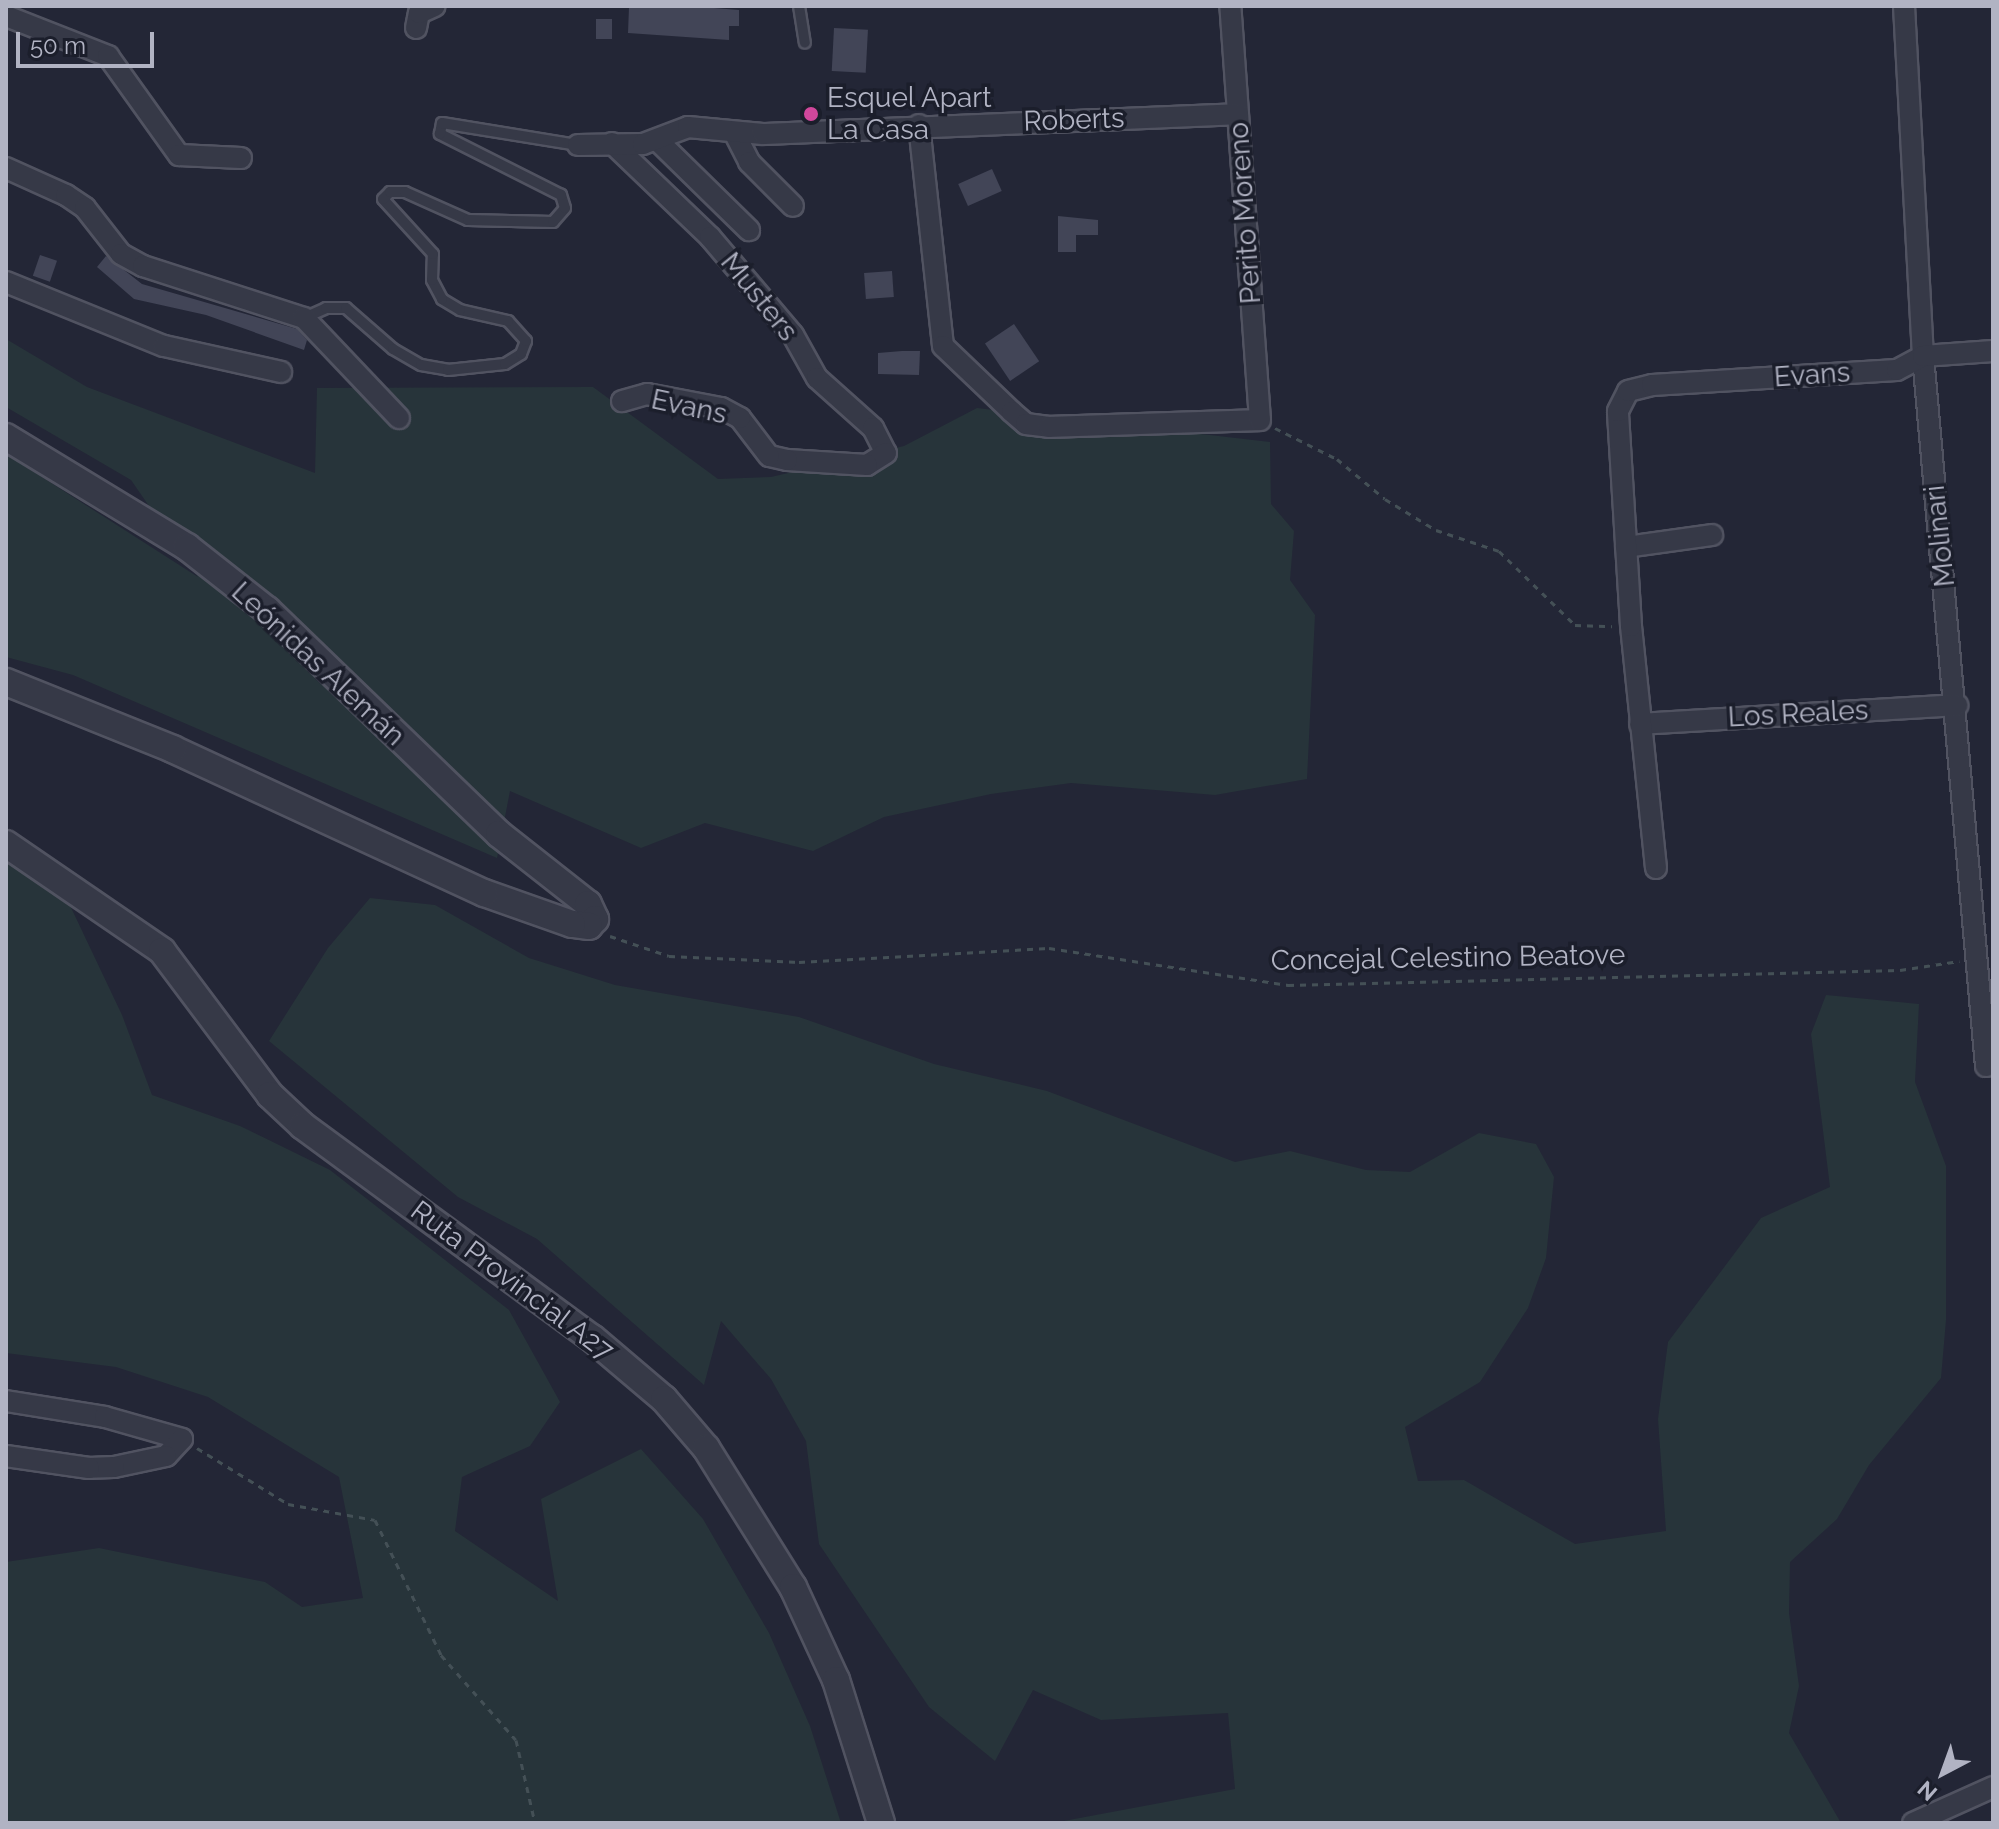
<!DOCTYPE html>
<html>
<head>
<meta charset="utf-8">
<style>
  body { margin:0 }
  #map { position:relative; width:1999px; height:1829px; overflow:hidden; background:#232636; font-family:Raleway,sans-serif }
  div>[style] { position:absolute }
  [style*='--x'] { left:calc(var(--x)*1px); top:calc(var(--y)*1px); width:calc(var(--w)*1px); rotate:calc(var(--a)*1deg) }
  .green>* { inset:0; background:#27343a }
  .building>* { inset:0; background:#424557; transform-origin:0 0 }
  .path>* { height:3px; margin-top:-1.5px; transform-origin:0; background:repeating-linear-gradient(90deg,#445056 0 6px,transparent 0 12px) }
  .roads { filter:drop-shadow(2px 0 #515361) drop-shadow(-2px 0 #515361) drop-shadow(0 2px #515361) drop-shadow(0 -2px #515361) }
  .service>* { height:10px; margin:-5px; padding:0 5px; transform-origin:5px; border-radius:5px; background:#363947 }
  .minor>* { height:20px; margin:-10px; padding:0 10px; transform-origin:10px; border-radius:10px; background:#363947 }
  .tertiary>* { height:26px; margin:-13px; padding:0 13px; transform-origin:13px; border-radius:13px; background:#363947 }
  .dots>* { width:22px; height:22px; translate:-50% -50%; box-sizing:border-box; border:4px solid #1b1e2b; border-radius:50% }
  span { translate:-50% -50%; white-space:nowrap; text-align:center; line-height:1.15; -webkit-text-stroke:7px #1b1e2b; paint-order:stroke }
  .poi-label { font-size:28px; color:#b1b3c3 }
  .left { translate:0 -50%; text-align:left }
  .street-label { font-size:28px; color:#b1b3c3 }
  .frame { position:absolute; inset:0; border:8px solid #b1b3c3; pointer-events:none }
  .north { position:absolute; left:1903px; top:1733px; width:80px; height:80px; -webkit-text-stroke:6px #1b1e2b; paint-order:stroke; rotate:221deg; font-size:22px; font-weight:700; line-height:32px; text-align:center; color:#b1b3c3 }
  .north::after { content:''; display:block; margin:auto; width:28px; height:36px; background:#b1b3c3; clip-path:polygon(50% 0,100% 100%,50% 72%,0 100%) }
  .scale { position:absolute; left:16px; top:32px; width:138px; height:36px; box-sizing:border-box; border:4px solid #b1b3c3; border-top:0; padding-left:10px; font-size:24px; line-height:28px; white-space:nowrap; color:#b1b3c3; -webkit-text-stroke:6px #1b1e2b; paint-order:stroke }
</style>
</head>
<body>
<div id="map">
  <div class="green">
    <i style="clip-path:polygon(6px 339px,87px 387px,315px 473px,317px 388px,593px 387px,718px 479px,771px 477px,904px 446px,977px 408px,1270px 442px,1271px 504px,1294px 531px,1290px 580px,1315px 615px,1307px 779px,1215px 795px,1071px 783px,991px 794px,884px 817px,813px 851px,705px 823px,641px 848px,510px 791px,497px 858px,73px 675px,6px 657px,6px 454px,198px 577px,131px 480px,6px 407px)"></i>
    <i style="clip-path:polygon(6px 858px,66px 897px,122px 1015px,152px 1095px,240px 1126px,330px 1170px,509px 1310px,560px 1402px,530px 1446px,462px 1477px,455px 1531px,558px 1601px,541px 1499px,641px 1449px,703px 1519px,769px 1633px,810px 1726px,841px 1823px,6px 1823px,6px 1562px,99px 1548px,265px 1582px,302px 1607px,363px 1598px,339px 1477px,208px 1397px,116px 1367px,6px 1353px)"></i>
    <i style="clip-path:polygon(370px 898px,435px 905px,529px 958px,615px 985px,799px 1017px,934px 1064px,1047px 1091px,1235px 1162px,1290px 1151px,1366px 1170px,1410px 1172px,1479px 1133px,1536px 1144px,1554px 1177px,1546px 1258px,1528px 1308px,1480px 1382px,1405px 1427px,1418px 1481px,1464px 1480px,1575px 1544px,1666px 1531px,1658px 1419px,1668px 1342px,1761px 1218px,1830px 1187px,1811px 1034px,1826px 995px,1919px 1004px,1915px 1082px,1946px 1166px,1946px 1320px,1941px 1378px,1869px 1465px,1837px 1519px,1790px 1562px,1789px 1613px,1799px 1686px,1789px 1733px,1841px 1823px,1053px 1823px,1235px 1789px,1228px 1713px,1101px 1720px,1033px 1690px,995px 1761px,929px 1707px,819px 1544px,806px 1441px,771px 1379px,721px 1321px,704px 1385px,537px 1239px,458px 1197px,269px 1041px,328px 948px)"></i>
  </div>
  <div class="building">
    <i style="clip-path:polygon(689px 6px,739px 10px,739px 26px,729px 26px,729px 40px,628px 33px,629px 7px)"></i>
    <i style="left:596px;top:19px;width:16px;height:20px"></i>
    <i style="left:834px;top:28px;width:34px;height:43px;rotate:3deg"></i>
    <i style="left:992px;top:169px;width:24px;height:37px;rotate:66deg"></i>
    <i style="clip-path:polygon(1058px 216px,1098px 220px,1098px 235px,1076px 235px,1076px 252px,1058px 252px)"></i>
    <i style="left:40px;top:255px;width:18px;height:22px;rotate:19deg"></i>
    <i style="clip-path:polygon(106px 256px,142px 284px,297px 329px,307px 340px,304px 350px,206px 315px,134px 299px,97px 267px)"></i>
    <i style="left:892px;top:271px;width:26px;height:28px;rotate:86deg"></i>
    <i style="left:1014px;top:324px;width:45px;height:35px;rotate:56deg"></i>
    <i style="clip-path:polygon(902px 351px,920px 351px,919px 375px,878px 374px,878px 353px)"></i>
  </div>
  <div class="path">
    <i style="--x:1275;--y:428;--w:69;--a:26.6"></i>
    <i style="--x:1337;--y:459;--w:62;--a:39.8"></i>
    <i style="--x:1385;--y:499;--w:60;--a:31.3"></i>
    <i style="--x:1436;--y:530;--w:66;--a:18.4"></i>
    <i style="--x:1499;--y:551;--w:106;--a:44.2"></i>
    <i style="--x:1575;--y:625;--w:37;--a:2"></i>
    <i style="--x:610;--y:936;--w:62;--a:18.7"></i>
    <i style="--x:669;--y:956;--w:130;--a:2.6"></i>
    <i style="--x:799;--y:962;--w:250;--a:-3.2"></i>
    <i style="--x:1049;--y:948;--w:242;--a:8.8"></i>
    <i style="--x:1288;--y:985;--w:612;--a:-1.4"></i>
    <i style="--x:1900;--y:970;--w:60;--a:-8.7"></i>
    <i style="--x:197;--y:1448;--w:107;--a:31.6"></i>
    <i style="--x:288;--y:1504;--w:88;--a:10.4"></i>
    <i style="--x:375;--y:1520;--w:150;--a:63.9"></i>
    <i style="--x:441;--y:1655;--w:113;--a:48.6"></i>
    <i style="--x:516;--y:1740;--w:85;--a:77.1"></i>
  </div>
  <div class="roads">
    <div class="service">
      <i style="--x:799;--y:6;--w:37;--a:81"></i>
      <i style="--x:304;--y:318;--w:24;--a:-24"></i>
      <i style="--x:326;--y:308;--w:20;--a:0"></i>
      <i style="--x:346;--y:308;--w:62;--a:41.1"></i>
      <i style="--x:393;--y:349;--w:32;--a:30"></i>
      <i style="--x:421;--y:365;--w:27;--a:10"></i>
      <i style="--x:448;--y:370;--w:57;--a:-6"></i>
      <i style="--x:505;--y:364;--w:19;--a:-32"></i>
      <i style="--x:521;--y:354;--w:14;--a:-69"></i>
      <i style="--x:526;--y:341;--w:27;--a:-132"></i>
      <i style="--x:508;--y:321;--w:49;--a:-167.1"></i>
      <i style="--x:460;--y:310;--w:21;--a:-149"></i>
      <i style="--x:442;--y:299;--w:21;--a:-118"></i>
      <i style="--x:432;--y:280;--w:26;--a:-88"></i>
      <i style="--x:433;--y:254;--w:74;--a:-132.3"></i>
      <i style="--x:383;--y:199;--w:10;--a:-45"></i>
      <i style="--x:390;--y:192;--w:15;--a:0"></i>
      <i style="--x:405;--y:192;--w:69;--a:24"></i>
      <i style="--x:468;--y:220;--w:85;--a:1.3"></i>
      <i style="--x:553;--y:222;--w:18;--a:-49"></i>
      <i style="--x:565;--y:208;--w:14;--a:-107"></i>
      <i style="--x:561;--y:195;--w:136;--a:-153.2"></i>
      <i style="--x:440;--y:134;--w:11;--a:-80"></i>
      <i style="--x:442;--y:123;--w:138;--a:9.2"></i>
    </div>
    <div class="minor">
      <i style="--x:1904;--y:6;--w:351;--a:86.9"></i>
      <i style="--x:1923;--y:356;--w:713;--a:84.93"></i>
      <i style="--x:6;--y:16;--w:110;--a:21.4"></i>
      <i style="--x:108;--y:56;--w:122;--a:54.4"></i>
      <i style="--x:179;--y:155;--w:62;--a:2.8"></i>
      <i style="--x:416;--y:28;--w:15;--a:-79"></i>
      <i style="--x:419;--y:13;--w:17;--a:-24"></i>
      <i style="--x:919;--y:125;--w:222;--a:83.8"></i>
      <i style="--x:943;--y:346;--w:95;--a:43.7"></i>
      <i style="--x:1012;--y:412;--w:18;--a:41"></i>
      <i style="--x:1026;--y:424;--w:23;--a:7"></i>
      <i style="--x:1049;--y:427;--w:211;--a:-1.9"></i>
      <i style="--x:1260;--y:420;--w:415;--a:-94.1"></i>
      <i style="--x:734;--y:132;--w:34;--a:63"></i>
      <i style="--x:749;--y:162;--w:62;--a:45"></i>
      <i style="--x:657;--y:140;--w:129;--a:44.4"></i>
      <i style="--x:612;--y:143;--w:136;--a:43.8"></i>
      <i style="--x:710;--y:237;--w:128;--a:49.7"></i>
      <i style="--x:793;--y:335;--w:49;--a:60.8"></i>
      <i style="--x:817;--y:378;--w:75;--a:41.8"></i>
      <i style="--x:873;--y:428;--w:28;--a:63"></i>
      <i style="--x:886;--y:453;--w:22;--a:148"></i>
      <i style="--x:867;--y:465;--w:80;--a:-176.4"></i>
      <i style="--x:787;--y:460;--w:18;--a:-167"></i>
      <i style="--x:769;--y:456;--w:48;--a:-127.3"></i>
      <i style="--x:740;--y:418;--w:21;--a:-152"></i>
      <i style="--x:721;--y:408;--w:75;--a:-169.3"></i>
      <i style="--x:647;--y:394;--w:26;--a:164"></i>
      <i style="--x:578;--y:145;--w:65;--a:-0.9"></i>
      <i style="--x:643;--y:144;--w:48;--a:-20.7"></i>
      <i style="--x:688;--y:127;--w:75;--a:5.3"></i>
      <i style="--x:763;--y:134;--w:475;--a:-2.4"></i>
      <i style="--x:6;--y:168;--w:66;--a:24.2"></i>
      <i style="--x:66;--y:195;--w:23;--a:34"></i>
      <i style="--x:85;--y:208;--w:58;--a:52"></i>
      <i style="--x:121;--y:254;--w:25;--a:29"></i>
      <i style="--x:143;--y:266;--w:169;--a:17.9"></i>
      <i style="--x:304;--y:318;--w:138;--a:46.5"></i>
      <i style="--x:6;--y:282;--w:170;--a:22.1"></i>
      <i style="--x:164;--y:346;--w:120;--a:12.5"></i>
      <i style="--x:1626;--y:547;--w:87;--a:-7.9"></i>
      <i style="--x:1640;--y:724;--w:318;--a:-3.4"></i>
      <i style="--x:1656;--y:868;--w:243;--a:-95.9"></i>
      <i style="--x:1631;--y:626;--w:215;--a:-93.5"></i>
      <i style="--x:1618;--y:411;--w:22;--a:-63"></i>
      <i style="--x:1628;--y:391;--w:25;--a:-14"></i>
      <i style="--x:1652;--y:385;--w:245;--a:-3.5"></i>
      <i style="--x:1897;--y:370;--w:30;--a:-28"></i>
      <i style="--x:1923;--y:356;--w:70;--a:-4.1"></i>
      <i style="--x:6;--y:1401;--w:100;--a:9.2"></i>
      <i style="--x:105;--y:1417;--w:80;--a:15.9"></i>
      <i style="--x:182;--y:1439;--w:23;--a:133"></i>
      <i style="--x:166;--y:1456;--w:53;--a:168.1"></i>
      <i style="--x:114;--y:1467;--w:25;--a:178"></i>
      <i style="--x:89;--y:1468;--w:84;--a:-171.8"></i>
      <i style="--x:1913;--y:1823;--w:88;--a:-24.2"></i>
    </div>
    <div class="tertiary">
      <i style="--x:6;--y:437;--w:212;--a:31.3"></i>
      <i style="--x:187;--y:547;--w:102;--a:38.2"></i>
      <i style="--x:267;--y:610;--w:322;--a:44"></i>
      <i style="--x:499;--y:834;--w:113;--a:38.2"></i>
      <i style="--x:588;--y:904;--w:17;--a:65"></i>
      <i style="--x:595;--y:919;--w:9;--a:131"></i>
      <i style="--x:589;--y:926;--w:17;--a:-173"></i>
      <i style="--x:572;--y:924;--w:93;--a:-160.6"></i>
      <i style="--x:484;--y:893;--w:343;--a:-155.2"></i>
      <i style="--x:173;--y:749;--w:180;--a:-158.1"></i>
      <i style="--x:6;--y:844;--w:189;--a:34.4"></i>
      <i style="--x:162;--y:951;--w:180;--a:53.1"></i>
      <i style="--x:270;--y:1095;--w:45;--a:43.2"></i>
      <i style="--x:303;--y:1126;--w:358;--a:36.3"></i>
      <i style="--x:592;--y:1338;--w:94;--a:40.3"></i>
      <i style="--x:664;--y:1399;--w:65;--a:49.4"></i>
      <i style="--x:706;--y:1448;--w:164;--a:58"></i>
      <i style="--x:793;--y:1587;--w:102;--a:65.2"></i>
      <i style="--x:836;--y:1680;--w:150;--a:72.5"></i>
    </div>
  </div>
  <div class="dots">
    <i style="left:811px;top:114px;background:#d1479c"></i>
  </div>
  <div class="poi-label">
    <span class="left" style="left:827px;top:114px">Esquel Apart<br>La Casa</span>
  </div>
  <div class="street-label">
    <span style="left:1074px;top:120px;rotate:-2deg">Roberts</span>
    <span style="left:1245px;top:213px;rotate:-94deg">Perito Moreno</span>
    <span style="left:759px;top:297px;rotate:51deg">Musters</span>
    <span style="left:1812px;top:375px;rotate:-4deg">Evans</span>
    <span style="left:689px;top:407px;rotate:12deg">Evans</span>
    <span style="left:1940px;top:536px;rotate:-96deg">Molinari</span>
    <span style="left:318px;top:664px;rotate:43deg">Leónidas Alemán</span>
    <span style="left:1798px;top:714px;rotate:-3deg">Los Reales</span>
    <span style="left:1448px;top:958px;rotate:-1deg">Concejal Celestino Beatove</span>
    <span style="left:512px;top:1281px;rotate:37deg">Ruta Provincial A27</span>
  </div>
  <div class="frame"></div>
  <div class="north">N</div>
  <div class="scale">50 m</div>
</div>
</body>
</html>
